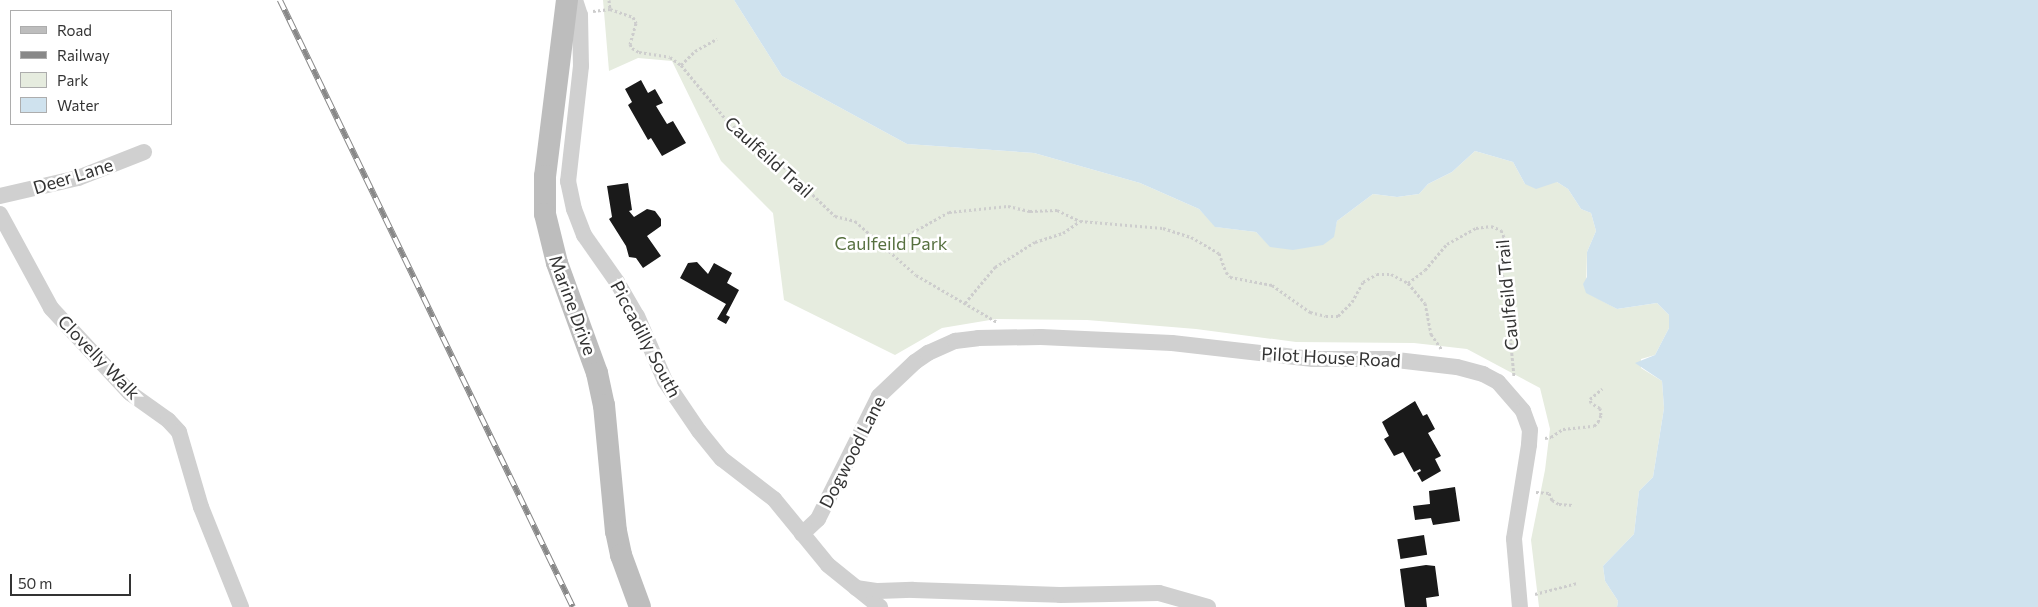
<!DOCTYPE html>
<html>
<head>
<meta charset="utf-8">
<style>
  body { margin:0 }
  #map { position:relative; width:2038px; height:607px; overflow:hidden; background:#fff; font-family:Commissioner,sans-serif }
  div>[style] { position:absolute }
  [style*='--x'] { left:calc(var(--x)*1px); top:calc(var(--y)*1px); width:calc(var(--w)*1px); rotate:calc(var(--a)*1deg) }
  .green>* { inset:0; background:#e6ecdf }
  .water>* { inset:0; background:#cfe2ee }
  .building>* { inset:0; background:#1a1a1a; transform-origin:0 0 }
  .path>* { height:3px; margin-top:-1.5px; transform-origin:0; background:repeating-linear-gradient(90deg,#cdcdcd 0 2.5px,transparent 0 5px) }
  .minor>* { height:16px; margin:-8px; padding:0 8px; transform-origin:8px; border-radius:8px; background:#d0d0d0 }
  .secondary>* { height:22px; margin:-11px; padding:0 11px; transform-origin:11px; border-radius:11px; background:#bdbdbd }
  .rail>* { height:5.5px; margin-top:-2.75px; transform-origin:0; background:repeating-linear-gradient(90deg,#fff 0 11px,#888 0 22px); box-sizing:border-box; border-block:1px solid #888 }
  span { translate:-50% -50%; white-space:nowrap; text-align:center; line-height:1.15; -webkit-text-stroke:5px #fff; paint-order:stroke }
  .street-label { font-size:18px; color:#333 }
  .park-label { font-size:18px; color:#56703f }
  .legend { position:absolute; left:10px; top:10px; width:162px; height:115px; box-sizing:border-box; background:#fff; border:1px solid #adadad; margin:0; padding:6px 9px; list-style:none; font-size:15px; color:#333 }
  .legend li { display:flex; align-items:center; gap:10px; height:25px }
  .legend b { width:25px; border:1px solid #adadad }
  .scale { position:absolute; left:10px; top:574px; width:121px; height:22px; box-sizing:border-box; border:2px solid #333; border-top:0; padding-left:6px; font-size:15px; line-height:18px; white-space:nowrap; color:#333; -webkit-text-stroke:4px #fff; paint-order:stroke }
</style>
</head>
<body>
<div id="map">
  <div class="green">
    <i style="clip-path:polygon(603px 0,734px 0,782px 76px,907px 144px,1034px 153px,1140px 183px,1199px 209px,1216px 227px,1256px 232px,1271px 247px,1333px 237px,1337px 221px,1373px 194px,1397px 197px,1419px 194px,1428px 184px,1452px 172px,1475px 151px,1513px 162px,1525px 184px,1557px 182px,1568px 189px,1581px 209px,1591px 213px,1596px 231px,1587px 252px,1586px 292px,1617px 309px,1657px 303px,1669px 315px,1669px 328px,1655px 355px,1641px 359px,1641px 368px,1662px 381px,1664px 408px,1653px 477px,1639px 491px,1634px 534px,1603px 566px,1605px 581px,1618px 601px,1617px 607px,1539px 607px,1531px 540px,1545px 470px,1550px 429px,1540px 388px,1467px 349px,1414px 343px,1296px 342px,1196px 329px,1087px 320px,996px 319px,942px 328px,895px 355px,784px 300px,773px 213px,721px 161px,672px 61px,638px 58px,609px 71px)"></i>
  </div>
  <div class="water">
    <i style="clip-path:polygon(734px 0,2038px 0,2038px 607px,1617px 607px,1618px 601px,1605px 581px,1603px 566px,1634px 534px,1639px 491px,1653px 477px,1664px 408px,1662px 381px,1635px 363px,1655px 355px,1669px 328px,1669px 315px,1657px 303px,1617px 309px,1586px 293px,1583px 284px,1587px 277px,1587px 252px,1596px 231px,1591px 213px,1581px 209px,1568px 189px,1557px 182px,1536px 189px,1525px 184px,1513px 162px,1475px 151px,1452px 172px,1428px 184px,1419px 194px,1397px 197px,1373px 194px,1337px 221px,1334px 237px,1323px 245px,1293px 250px,1270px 247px,1256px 232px,1215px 227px,1199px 209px,1140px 183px,1034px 153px,907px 144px,782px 76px)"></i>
  </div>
  <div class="building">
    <i style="clip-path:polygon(641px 80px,648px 93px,655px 89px,663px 103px,656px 106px,667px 124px,673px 121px,686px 143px,662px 156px,651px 138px,648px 140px,628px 105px,632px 102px,625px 89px)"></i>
    <i style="clip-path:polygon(628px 183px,632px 210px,629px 211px,634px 217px,647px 209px,655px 211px,661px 219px,661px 226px,647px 236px,661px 256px,643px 268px,636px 258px,629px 257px,626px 246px,609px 219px,612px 217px,607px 186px)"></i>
    <i style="clip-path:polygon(697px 262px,708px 274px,714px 263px,732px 273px,727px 283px,739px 290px,726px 315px,730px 317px,726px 324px,717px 319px,726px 304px,680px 278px,688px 263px)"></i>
    <i style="clip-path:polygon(1415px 401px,1423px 416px,1427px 414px,1435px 429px,1428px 433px,1441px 456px,1435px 459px,1441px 471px,1422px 482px,1417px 473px,1421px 471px,1420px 469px,1414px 472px,1403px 452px,1394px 456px,1384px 439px,1389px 436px,1382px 422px)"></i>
    <i style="clip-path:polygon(1455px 487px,1460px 521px,1433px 525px,1431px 518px,1415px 520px,1413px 506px,1430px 504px,1429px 491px)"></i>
    <i style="left:1424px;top:535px;width:20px;height:27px;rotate:81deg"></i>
    <i style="clip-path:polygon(1426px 565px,1435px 566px,1439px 596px,1426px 598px,1427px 607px,1405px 607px,1400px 569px)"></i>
  </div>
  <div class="path">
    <i style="--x:609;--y:0;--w:9;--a:84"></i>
    <i style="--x:610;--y:9;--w:24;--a:19"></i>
    <i style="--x:633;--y:17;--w:7;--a:63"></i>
    <i style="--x:636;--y:23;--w:22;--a:106"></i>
    <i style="--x:630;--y:44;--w:4;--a:63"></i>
    <i style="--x:632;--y:48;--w:8;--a:30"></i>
    <i style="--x:639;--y:52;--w:31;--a:9"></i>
    <i style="--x:670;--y:57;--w:14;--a:36"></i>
    <i style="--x:681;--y:65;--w:75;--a:50.4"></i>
    <i style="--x:729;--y:123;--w:40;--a:34.9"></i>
    <i style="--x:762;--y:146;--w:101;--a:43.8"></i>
    <i style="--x:835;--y:216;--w:21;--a:14"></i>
    <i style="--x:855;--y:221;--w:81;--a:41.5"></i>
    <i style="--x:916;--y:275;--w:94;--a:30.1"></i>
    <i style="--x:593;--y:11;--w:17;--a:-7"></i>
    <i style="--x:681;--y:65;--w:20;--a:-45"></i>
    <i style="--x:695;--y:51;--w:25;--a:-29"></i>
    <i style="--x:886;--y:247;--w:72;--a:-29.1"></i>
    <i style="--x:949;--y:212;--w:59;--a:-5.8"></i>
    <i style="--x:1008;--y:206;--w:23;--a:13"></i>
    <i style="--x:1030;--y:211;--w:27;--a:-2"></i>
    <i style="--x:1057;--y:210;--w:25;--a:26"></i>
    <i style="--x:1408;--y:283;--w:26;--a:50"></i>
    <i style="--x:1425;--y:303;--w:32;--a:79"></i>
    <i style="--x:1431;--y:334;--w:19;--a:55"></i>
    <i style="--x:965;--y:303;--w:47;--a:-50.2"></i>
    <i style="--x:995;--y:267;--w:47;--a:-32"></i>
    <i style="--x:1035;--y:242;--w:29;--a:-18"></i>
    <i style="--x:1063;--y:233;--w:21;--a:-35"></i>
    <i style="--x:1080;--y:221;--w:83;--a:4.8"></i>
    <i style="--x:1163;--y:228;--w:29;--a:18"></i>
    <i style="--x:1191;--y:237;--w:32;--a:30"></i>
    <i style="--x:1219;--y:253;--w:20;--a:70"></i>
    <i style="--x:1226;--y:272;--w:6;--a:51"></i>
    <i style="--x:1230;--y:277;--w:43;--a:10.8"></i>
    <i style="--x:1272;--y:285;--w:47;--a:35.4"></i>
    <i style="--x:1310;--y:312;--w:16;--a:14"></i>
    <i style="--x:1326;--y:316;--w:12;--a:0"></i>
    <i style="--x:1338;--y:316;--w:20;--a:-45"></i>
    <i style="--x:1352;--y:302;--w:23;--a:-61"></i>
    <i style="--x:1363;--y:282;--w:16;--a:-30"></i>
    <i style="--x:1377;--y:274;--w:14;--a:0"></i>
    <i style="--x:1391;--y:274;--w:19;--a:28"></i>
    <i style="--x:1408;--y:283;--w:21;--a:-37"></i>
    <i style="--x:1425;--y:270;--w:34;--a:-50"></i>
    <i style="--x:1447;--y:244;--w:33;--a:-29"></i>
    <i style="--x:1476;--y:228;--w:15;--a:-8"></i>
    <i style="--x:1491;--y:226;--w:11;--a:22"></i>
    <i style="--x:1501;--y:230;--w:8;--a:67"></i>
    <i style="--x:1504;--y:237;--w:23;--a:100"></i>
    <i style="--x:1500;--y:260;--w:34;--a:80"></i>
    <i style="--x:1506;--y:293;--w:83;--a:84.5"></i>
    <i style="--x:1545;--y:438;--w:6;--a:-9"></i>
    <i style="--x:1551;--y:437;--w:14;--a:-34"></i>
    <i style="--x:1563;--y:429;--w:31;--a:-6"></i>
    <i style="--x:1594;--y:426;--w:6;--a:-45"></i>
    <i style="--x:1598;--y:422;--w:8;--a:-67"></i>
    <i style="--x:1601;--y:415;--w:7;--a:-98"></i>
    <i style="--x:1600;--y:408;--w:10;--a:-151"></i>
    <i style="--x:1591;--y:403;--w:4;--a:-104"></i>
    <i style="--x:1590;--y:399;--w:16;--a:-40"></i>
    <i style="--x:1536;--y:492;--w:13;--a:4"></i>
    <i style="--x:1549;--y:493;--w:8;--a:67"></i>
    <i style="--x:1552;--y:500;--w:8;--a:30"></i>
    <i style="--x:1559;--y:504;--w:14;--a:4"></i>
    <i style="--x:1535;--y:594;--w:43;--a:-14.7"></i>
  </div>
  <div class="minor">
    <i style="--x:575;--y:0;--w:16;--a:72"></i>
    <i style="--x:580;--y:15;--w:51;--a:88.9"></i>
    <i style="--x:581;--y:66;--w:116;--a:96.4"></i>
    <i style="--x:568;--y:181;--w:29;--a:78"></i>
    <i style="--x:574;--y:209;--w:28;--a:69"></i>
    <i style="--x:584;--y:235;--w:57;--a:54.9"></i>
    <i style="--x:617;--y:282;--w:39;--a:60"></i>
    <i style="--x:637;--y:316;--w:71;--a:66.7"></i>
    <i style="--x:665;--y:381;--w:60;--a:55.8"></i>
    <i style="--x:699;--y:431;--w:36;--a:51"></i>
    <i style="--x:722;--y:459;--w:66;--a:37.6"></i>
    <i style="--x:774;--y:499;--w:85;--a:50.7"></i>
    <i style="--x:828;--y:565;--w:67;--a:38.9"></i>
    <i style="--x:0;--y:196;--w:80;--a:-13"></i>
    <i style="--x:78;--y:178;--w:71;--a:-21.5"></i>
    <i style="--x:0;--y:214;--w:107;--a:61.5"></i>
    <i style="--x:51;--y:308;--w:116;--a:47.1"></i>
    <i style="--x:130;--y:393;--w:47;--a:35.4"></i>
    <i style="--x:168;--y:420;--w:16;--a:47"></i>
    <i style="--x:179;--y:432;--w:78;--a:73.7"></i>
    <i style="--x:201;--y:507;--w:108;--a:68.2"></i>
    <i style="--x:802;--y:534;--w:22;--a:-43"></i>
    <i style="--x:818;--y:519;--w:137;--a:-63.6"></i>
    <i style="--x:879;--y:396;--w:50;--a:-43.4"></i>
    <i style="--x:915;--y:362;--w:16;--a:-35"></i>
    <i style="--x:928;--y:353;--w:30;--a:-24"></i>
    <i style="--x:955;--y:341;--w:23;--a:-7"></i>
    <i style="--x:978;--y:338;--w:63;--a:-0.9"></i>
    <i style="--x:1041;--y:337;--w:131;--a:2.6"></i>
    <i style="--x:1172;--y:343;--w:142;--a:6.5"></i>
    <i style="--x:1313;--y:359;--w:75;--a:0"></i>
    <i style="--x:1388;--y:359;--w:69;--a:6.6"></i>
    <i style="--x:1457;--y:367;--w:27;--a:15"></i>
    <i style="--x:1483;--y:374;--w:17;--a:28"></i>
    <i style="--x:1498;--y:382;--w:38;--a:49"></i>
    <i style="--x:1523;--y:411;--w:20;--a:70"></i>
    <i style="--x:1530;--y:430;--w:15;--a:94"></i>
    <i style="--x:1529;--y:445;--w:95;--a:99.1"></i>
    <i style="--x:1514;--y:539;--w:68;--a:85"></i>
    <i style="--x:856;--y:588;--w:22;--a:8"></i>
    <i style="--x:878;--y:591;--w:35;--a:-2"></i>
    <i style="--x:913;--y:590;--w:147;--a:1.9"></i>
    <i style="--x:1060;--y:595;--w:99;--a:-1.2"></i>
    <i style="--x:1159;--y:593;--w:51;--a:15.9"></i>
  </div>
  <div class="secondary">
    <i style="--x:567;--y:0;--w:177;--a:97.1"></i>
    <i style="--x:545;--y:176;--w:38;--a:90"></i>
    <i style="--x:545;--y:214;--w:50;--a:76.2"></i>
    <i style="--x:557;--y:263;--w:117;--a:70"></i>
    <i style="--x:597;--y:373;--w:33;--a:78"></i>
    <i style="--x:604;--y:405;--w:127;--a:84.6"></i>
    <i style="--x:616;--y:531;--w:25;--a:78"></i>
    <i style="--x:621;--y:555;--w:55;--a:69.9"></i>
  </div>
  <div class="rail">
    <i style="--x:280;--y:0;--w:674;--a:64.23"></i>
  </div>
  <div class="street-label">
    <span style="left:769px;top:157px;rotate:42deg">Caulfeild Trail</span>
    <span style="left:73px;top:176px;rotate:-17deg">Deer Lane</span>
    <span style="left:1507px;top:295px;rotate:-95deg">Caulfeild Trail</span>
    <span style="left:573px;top:305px;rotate:70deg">Marine Drive</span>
    <span style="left:646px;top:339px;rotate:62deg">Piccadilly South</span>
    <span style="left:99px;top:357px;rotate:46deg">Clovelly Walk</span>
    <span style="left:1331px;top:357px;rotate:3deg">Pilot House Road</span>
    <span style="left:852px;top:452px;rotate:-63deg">Dogwood Lane</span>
  </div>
  <div class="park-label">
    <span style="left:891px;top:243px">Caulfeild Park</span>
  </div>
  <ul class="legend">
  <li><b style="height:6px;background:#bdbdbd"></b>Road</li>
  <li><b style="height:6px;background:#888"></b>Railway</li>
  <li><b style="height:14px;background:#e6ecdf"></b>Park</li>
  <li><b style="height:14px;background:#cfe2ee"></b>Water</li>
  </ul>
  <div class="scale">50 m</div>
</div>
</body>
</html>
